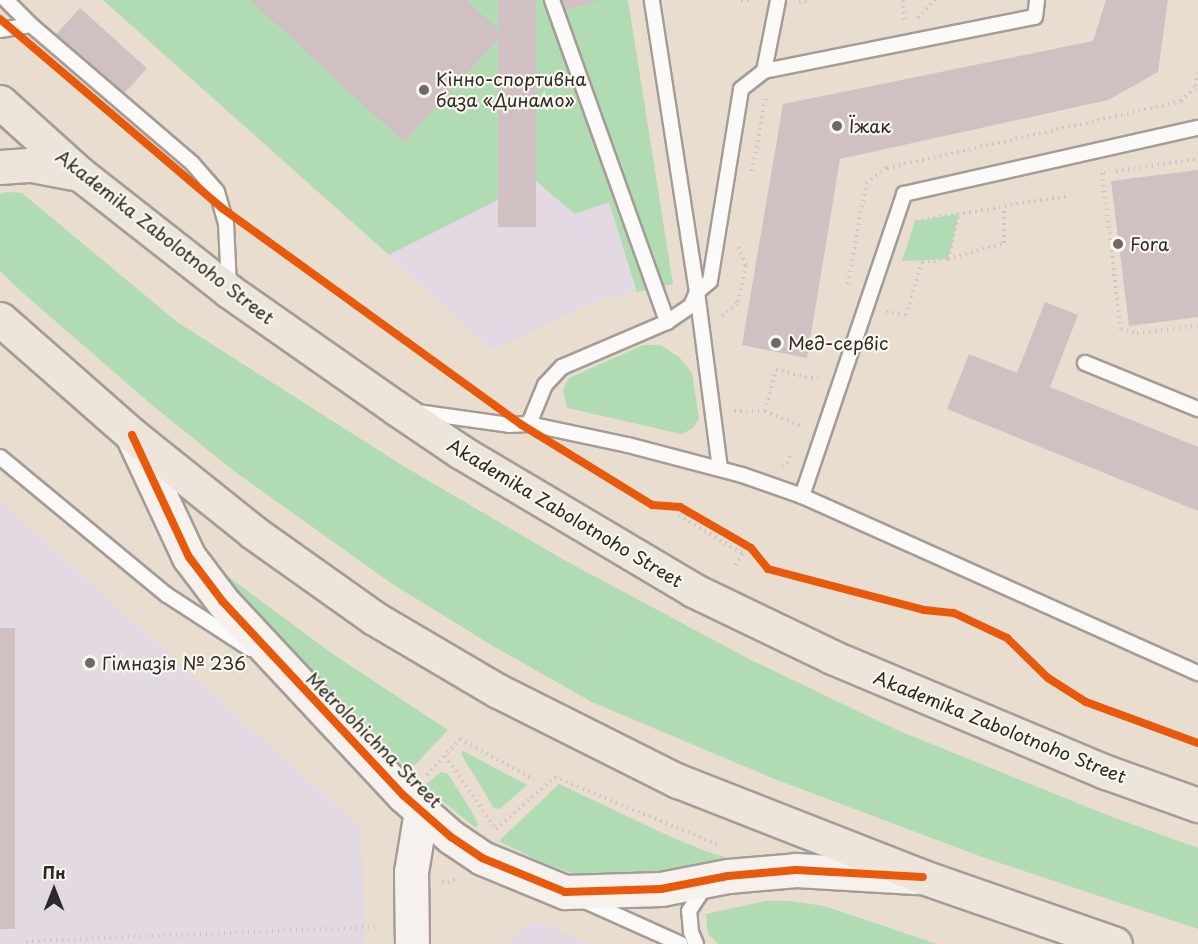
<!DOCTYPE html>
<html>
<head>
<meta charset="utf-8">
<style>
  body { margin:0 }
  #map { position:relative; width:1198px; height:944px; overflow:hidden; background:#e8ddce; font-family:"Playpen Sans",sans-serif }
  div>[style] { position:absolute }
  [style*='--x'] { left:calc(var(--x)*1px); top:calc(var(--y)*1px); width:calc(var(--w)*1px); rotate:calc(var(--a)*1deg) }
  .built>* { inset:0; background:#e3d9e3 }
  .green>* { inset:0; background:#b1dbb3 }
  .building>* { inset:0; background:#d0c0c2; transform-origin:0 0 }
  .path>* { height:4px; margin-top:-2px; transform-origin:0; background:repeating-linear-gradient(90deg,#c9c7c3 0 1.5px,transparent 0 6px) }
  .roads { filter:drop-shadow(2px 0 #a39d95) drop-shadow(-2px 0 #a39d95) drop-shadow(0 2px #a39d95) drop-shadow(0 -2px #a39d95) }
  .lane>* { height:14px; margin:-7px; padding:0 7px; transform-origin:7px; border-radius:7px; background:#fcfaf8 }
  .secondary>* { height:33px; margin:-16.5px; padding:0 16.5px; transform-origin:16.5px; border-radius:16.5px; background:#f6f1ed }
  .highway>* { height:33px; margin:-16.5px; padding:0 16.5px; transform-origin:16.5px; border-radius:16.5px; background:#ede5dc }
  .cycleway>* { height:8px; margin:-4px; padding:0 4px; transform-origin:4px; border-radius:4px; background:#e8590c }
  .dots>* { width:16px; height:16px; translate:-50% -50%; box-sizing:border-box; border:3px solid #fbf7ec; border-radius:50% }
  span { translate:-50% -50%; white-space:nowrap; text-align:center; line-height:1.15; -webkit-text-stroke:4.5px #fbf7ec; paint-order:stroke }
  .poi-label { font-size:18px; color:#2b2b2b }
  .left { translate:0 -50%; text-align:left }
  .street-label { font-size:18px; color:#2b2b2b }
  .north { position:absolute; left:24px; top:860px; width:60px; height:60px; -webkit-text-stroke:4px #fbf7ec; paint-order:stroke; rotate:0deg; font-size:16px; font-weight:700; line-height:24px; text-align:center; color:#2b2b2b }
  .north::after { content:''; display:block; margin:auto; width:21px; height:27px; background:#2b2b2b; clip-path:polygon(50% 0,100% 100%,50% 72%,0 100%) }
</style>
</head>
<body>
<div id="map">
  <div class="built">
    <i style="clip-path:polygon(536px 181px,575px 214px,609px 202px,637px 292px,605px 298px,492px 350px,389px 255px)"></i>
    <i style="clip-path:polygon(0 501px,359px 826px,366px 944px,0 944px)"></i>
    <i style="clip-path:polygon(534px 920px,592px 944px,507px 944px)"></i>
  </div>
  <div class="green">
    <i style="clip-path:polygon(103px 0,628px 0,673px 284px,637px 292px,609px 202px,575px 214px,536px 181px,389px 255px)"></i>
    <i style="clip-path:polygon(8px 192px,22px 193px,177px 322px,405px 467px,564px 560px,749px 659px,897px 730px,1112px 817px,1198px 848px,1198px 929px,982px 857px,772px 778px,592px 702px,493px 646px,394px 585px,234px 471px,152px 405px,23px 293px,0 271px,0 194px)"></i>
    <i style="clip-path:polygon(959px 214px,948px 259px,902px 261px,915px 221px)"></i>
    <i style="clip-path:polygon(643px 345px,661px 345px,680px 358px,692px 373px,699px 419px,693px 428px,682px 434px,567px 408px,563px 390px,569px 378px)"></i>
    <i style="clip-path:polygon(222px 572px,334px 655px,448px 730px,409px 771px,243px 598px)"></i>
    <i style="clip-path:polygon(463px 751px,527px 785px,500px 809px,494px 808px,461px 754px)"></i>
    <i style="clip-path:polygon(441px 772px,448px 774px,471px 810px,478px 824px,476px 828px,424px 786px)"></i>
    <i style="clip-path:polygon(559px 784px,671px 837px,708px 852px,739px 861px,660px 876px,578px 875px,543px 863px,499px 841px)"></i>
    <i style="clip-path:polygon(765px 901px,791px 901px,824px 906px,937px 944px,718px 944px,708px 934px,706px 914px)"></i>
  </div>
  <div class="building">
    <i style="clip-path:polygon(250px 0,467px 0,503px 34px,404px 142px)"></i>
    <i style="left:498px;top:0;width:38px;height:227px"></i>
    <i style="clip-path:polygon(563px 0,597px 0,598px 1px,566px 10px)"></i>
    <i style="clip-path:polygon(1106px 0,1168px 0,1158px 72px,1108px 100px,840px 159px,807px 358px,742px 345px,783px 104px,1093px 41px)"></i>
    <i style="left:80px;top:8px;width:90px;height:37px;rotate:42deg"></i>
    <i style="clip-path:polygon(1198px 170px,1198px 317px,1129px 326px,1111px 181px)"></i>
    <i style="clip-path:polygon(1045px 302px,1078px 315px,1050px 387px,1198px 447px,1198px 511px,947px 409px,969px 354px,1017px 373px)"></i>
    <i style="left:0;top:628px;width:15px;height:301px"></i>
  </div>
  <div class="path">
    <i style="--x:741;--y:0;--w:10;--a:0"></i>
    <i style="--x:903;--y:0;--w:23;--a:85"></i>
    <i style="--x:799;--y:2;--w:12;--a:-9"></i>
    <i style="--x:918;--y:18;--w:25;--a:-47"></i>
    <i style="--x:752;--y:171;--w:76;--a:-79.4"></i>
    <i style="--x:1116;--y:171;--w:83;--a:-8.3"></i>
    <i style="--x:1105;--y:173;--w:3;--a:180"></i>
    <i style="--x:1102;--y:173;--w:157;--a:83.1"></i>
    <i style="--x:1121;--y:329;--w:16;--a:14"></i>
    <i style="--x:1137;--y:333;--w:61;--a:-6.5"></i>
    <i style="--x:916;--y:221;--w:152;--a:-9.5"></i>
    <i style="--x:948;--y:259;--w:46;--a:-76.3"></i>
    <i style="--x:848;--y:284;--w:103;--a:-79.9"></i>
    <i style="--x:866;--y:183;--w:26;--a:-36"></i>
    <i style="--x:887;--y:168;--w:302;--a:-12.8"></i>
    <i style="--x:1181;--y:101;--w:21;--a:-45"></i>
    <i style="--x:1196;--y:86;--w:13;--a:-81"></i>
    <i style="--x:886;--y:312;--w:20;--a:9"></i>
    <i style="--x:906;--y:315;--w:55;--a:-73.2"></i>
    <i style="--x:922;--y:262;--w:26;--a:-7"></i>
    <i style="--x:948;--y:259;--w:58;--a:-15.9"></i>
    <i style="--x:1004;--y:243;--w:36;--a:-90"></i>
    <i style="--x:722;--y:316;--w:21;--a:-41"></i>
    <i style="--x:738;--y:302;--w:38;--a:-78"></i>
    <i style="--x:746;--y:265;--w:21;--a:-113"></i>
    <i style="--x:734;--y:411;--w:31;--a:0"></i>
    <i style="--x:765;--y:411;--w:39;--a:23"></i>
    <i style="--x:765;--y:411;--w:42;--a:-75"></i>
    <i style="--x:776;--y:370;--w:43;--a:12.1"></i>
    <i style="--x:782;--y:466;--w:6;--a:-31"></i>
    <i style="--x:787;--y:463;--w:11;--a:-68"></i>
    <i style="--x:679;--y:515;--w:75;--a:31.4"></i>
    <i style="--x:743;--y:554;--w:14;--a:126"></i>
    <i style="--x:581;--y:690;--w:101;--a:-62.9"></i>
    <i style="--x:445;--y:756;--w:89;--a:55.1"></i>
    <i style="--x:496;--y:829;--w:79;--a:-41.4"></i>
    <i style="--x:555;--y:777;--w:177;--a:22.6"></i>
    <i style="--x:427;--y:775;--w:49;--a:-47.5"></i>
    <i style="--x:460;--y:739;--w:85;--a:28.7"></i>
    <i style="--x:442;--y:882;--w:6;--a:9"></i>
    <i style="--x:448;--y:883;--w:10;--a:-29"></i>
    <i style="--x:26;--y:941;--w:349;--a:-2.3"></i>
  </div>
  <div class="roads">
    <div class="lane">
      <i style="--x:6;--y:0;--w:35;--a:45"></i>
      <i style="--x:31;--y:25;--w:212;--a:40.6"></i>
      <i style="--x:192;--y:163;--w:38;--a:49"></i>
      <i style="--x:217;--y:192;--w:32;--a:74"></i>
      <i style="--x:226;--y:223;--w:63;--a:87.3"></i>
      <i style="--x:552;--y:0;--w:342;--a:70.3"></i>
      <i style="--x:0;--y:30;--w:31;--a:-9"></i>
      <i style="--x:764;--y:71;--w:276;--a:-11.3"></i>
      <i style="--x:1035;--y:17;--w:17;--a:-83"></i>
      <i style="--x:1085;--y:363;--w:122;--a:22.2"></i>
      <i style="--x:417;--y:412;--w:93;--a:8"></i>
      <i style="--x:509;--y:425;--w:20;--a:-3"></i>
      <i style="--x:529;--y:424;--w:101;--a:12"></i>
      <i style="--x:628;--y:445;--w:118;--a:14.7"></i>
      <i style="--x:742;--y:475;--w:64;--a:19.3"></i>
      <i style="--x:802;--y:496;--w:434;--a:24.1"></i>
      <i style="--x:529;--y:424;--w:42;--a:-67.7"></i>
      <i style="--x:545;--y:385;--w:25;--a:-47"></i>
      <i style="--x:562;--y:367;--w:114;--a:-23.2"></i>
      <i style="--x:667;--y:322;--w:29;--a:-34"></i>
      <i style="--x:691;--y:306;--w:15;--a:-67"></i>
      <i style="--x:697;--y:292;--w:295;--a:-98.8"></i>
      <i style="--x:0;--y:457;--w:217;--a:39.6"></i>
      <i style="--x:167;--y:595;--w:99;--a:33"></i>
      <i style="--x:720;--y:469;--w:178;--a:-97.4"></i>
      <i style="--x:697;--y:292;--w:17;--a:-40"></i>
      <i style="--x:710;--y:281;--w:194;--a:-80.8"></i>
      <i style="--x:741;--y:89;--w:29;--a:-38"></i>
      <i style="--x:764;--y:71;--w:72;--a:-78.8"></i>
      <i style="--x:802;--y:496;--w:319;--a:-71.3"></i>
      <i style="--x:904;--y:194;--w:301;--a:-12.7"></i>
      <i style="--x:583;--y:900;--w:107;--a:24.2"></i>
      <i style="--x:696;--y:944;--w:13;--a:-113"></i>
      <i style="--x:691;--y:932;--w:21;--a:-95"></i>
      <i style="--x:689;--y:911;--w:30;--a:-57"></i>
    </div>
    <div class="secondary">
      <i style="--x:132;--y:435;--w:135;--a:65"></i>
      <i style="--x:189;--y:557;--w:56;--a:52.9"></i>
      <i style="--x:223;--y:602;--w:264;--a:47"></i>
      <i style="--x:403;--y:795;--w:64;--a:41.2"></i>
      <i style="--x:451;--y:837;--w:37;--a:34"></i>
      <i style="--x:482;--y:858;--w:90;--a:22.3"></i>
      <i style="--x:565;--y:892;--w:96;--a:-1.8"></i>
      <i style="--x:661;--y:889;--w:68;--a:-11"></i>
      <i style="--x:728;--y:876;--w:68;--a:-5"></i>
      <i style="--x:796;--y:870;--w:119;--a:3.4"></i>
      <i style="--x:412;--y:944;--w:72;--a:-90.8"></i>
      <i style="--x:411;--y:872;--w:62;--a:-80.7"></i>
    </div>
    <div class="highway">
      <i style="--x:0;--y:102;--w:108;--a:42"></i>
      <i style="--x:80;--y:174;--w:189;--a:38.1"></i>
      <i style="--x:229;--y:291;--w:204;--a:35"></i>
      <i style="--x:396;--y:408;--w:78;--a:34.1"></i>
      <i style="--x:461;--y:452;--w:270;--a:30.7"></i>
      <i style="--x:693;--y:590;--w:154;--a:25.7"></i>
      <i style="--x:832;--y:657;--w:297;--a:22.8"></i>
      <i style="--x:1106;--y:772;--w:98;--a:19.7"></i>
      <i style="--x:0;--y:167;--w:32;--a:-4"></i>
      <i style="--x:32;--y:165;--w:48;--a:10.8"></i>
      <i style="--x:0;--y:319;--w:176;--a:41.3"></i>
      <i style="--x:132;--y:435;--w:155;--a:38.7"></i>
      <i style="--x:253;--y:532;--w:148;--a:35.4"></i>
      <i style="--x:374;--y:618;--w:144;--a:30.5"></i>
      <i style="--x:498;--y:691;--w:201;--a:26.6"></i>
      <i style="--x:678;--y:781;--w:263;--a:21.4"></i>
      <i style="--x:923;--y:877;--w:203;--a:19.2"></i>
    </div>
  </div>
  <div class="cycleway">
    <i style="--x:0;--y:19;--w:292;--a:40.4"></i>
    <i style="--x:222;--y:208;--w:370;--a:35.9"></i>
    <i style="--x:522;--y:425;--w:153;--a:31.6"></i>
    <i style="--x:652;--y:505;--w:28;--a:4"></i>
    <i style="--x:680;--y:507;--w:82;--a:30"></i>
    <i style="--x:751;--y:548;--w:27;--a:51"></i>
    <i style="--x:768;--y:569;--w:161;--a:14.7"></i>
    <i style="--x:924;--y:610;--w:30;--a:6"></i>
    <i style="--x:954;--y:613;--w:59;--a:25.3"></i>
    <i style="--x:1007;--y:638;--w:57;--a:44.3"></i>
    <i style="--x:1048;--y:678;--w:45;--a:32.3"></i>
    <i style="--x:1086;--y:702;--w:119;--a:20.1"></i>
    <i style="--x:132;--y:435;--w:135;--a:65"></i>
    <i style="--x:189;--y:557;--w:56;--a:52.9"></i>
    <i style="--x:223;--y:602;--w:264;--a:47"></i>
    <i style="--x:403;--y:795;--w:64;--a:41.2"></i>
    <i style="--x:451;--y:837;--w:37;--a:34"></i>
    <i style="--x:482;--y:858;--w:90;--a:22.3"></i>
    <i style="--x:565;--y:892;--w:96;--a:-1.8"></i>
    <i style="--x:661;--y:889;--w:68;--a:-11"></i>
    <i style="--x:728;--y:876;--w:68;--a:-5"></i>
    <i style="--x:796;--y:870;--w:127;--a:3.2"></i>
  </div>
  <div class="dots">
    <i style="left:424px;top:90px;background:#6d6964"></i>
    <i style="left:837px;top:126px;background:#6d6964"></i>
    <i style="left:1118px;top:244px;background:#6d6964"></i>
    <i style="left:776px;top:343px;background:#6d6964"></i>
    <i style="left:90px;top:663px;background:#6d6964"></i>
  </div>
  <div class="poi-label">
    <span class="left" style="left:436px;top:90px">Кінно-спортивна<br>база «Динамо»</span>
    <span class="left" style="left:849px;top:126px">Їжак</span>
    <span class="left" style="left:1130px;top:244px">Fora</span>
    <span class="left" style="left:788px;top:343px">Мед-сервіс</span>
    <span class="left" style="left:102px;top:663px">Гімназія № 236</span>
  </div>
  <div class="street-label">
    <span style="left:165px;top:237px;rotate:38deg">Akademika Zabolotnoho Street</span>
    <span style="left:565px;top:513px;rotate:31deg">Akademika Zabolotnoho Street</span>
    <span style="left:1000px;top:727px;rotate:22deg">Akademika Zabolotnoho Street</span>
    <span style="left:374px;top:740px;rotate:45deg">Metrolohichna Street</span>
  </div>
  <div class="north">Пн</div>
</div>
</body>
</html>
